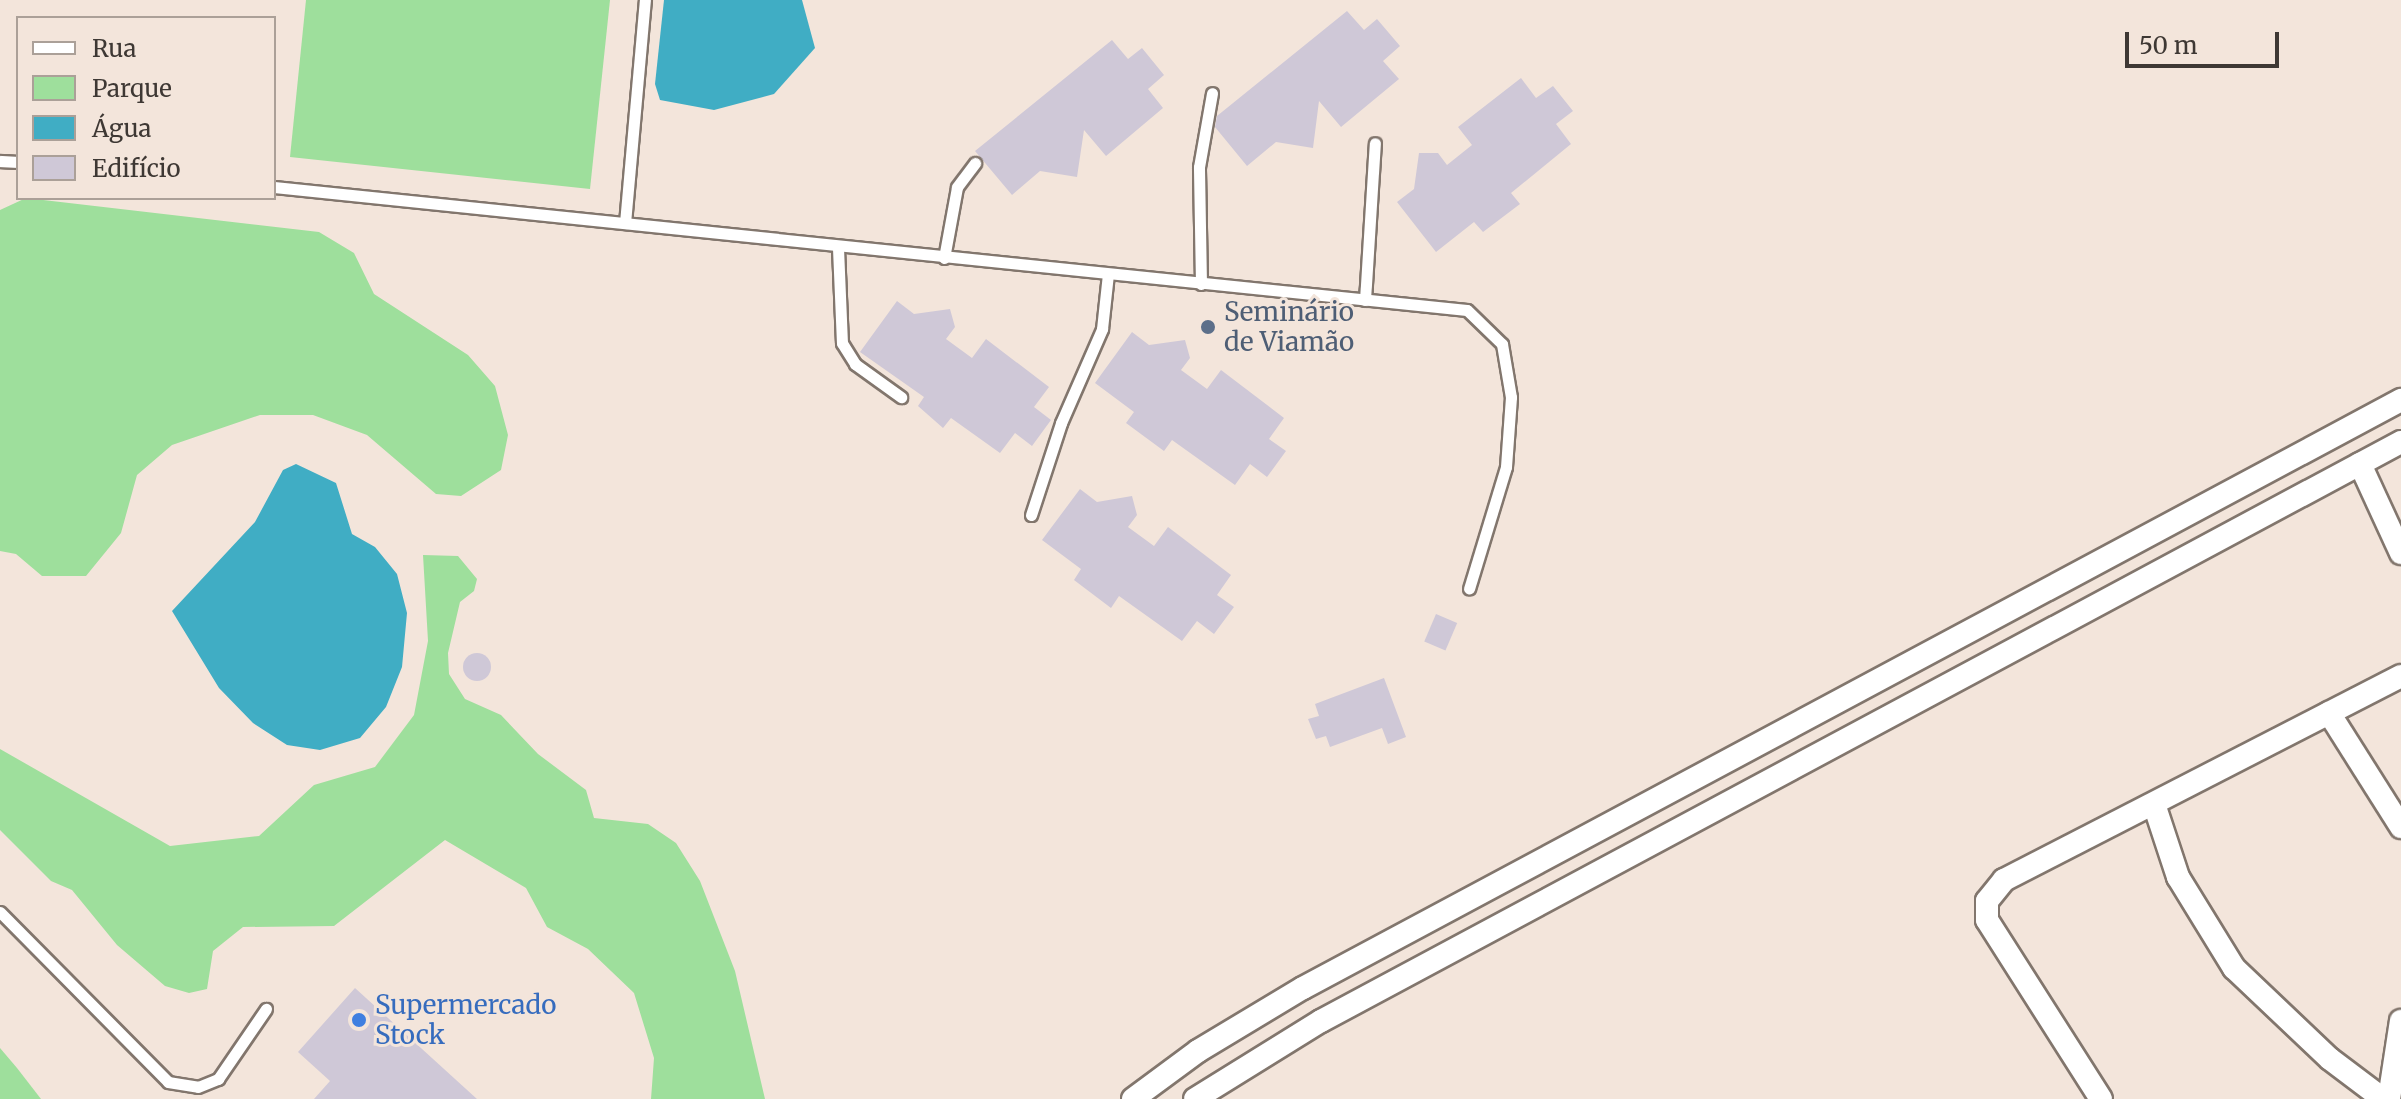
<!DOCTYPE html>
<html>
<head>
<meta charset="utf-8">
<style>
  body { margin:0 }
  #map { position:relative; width:2401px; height:1099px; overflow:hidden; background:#f3e5db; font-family:Merriweather,serif }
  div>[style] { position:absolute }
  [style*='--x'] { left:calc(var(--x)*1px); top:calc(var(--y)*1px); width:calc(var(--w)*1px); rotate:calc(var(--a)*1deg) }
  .green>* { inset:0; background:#9edf9c }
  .water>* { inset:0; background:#40adc4 }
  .building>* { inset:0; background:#cfc8d7; transform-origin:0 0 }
  .round { border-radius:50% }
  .roads { filter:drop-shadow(2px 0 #82766d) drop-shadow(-2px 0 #82766d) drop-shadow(0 2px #82766d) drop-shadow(0 -2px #82766d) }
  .lane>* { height:11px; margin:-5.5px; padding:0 5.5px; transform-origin:5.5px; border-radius:5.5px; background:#fff }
  .street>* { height:22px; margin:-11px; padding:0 11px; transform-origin:11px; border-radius:11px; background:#fff }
  .dots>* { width:22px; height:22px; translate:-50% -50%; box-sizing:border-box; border:4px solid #f3e5db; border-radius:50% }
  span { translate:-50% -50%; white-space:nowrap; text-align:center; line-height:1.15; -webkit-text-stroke:6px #f3e5db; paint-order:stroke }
  .service-label { font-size:26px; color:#4e5e75 }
  .left { translate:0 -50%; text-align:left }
  .shop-label { font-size:26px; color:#366cbe }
  .legend { position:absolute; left:16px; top:16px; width:260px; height:184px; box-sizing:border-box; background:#f3e5db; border:2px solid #aba098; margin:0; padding:10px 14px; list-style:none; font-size:24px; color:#3e3834 }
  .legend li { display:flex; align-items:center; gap:16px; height:40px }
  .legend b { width:40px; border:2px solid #aba098 }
  .scale { position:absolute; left:2125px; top:32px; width:154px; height:36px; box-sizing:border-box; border:4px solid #3e3834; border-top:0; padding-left:10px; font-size:24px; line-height:28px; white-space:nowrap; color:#3e3834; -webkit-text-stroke:6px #f3e5db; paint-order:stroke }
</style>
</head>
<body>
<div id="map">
  <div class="green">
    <i style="clip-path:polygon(306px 0,610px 0,590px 189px,290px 157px)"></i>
    <i style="clip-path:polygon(26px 198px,319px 232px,354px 253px,374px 294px,468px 355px,495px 386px,508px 435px,501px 470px,461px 496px,436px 494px,367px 435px,313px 415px,260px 415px,172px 445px,137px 475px,121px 533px,86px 576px,42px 576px,16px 554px,0 551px,0 210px)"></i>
    <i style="clip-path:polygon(423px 555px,458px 556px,477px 579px,474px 591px,460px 602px,448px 653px,449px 674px,465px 699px,501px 715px,538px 754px,586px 790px,594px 818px,648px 824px,676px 843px,700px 881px,735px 971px,765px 1099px,651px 1099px,654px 1058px,634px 993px,588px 949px,547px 927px,526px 888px,445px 840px,334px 926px,243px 927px,213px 951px,207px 989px,189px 993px,165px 986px,117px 945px,72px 890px,51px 881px,0 830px,0 749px,170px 846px,259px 836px,314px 785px,375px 767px,414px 715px,428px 641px)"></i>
    <i style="clip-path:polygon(0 1048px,17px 1068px,41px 1099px,0 1099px)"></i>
  </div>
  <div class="water">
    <i style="clip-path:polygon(664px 0,802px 0,815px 48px,774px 94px,714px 110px,660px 100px,655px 84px)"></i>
    <i style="clip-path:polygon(296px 464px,336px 483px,352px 534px,375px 547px,397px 574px,407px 613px,402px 667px,386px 707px,360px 738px,320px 750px,287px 745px,253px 723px,219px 688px,172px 611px,255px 522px,283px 470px)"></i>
  </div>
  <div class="building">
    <i style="clip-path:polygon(1347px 11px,1364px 30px,1377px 19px,1400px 46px,1383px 61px,1399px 79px,1341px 127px,1319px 101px,1313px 148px,1276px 142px,1247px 166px,1215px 127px,1217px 116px)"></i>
    <i style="clip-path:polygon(1112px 40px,1128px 59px,1142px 48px,1164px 75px,1148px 89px,1163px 108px,1106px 156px,1084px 130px,1077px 177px,1040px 171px,1012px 195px,975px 151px)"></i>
    <i style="clip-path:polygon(1521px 78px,1536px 98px,1553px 86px,1573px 111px,1556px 124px,1571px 144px,1511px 193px,1520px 204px,1483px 232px,1474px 222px,1436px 252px,1397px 202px,1414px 189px,1419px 153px,1438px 153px,1447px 165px,1472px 145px,1458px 127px)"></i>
    <i style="clip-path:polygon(897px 301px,914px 314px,950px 309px,955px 327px,946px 339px,972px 358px,986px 339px,1049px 387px,1034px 407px,1051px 420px,1032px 446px,1015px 433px,1000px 453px,951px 418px,943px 428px,918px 406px,924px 397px,860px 352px)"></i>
    <i style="clip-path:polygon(1132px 332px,1149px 345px,1185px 340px,1190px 358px,1181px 370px,1207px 389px,1221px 370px,1284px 418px,1269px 439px,1286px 451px,1267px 477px,1250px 464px,1235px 485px,1172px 440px,1164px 451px,1126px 423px,1134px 412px,1095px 383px)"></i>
    <i style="clip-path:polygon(1080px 489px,1097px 502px,1132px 496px,1137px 515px,1128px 527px,1154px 546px,1168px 527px,1231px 575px,1217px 595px,1234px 607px,1214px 634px,1197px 621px,1182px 641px,1119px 596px,1111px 608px,1074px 580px,1081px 569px,1042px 540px)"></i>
    <i style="left:1436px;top:614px;width:23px;height:30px;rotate:23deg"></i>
    <i class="round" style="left:463px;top:653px;width:28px;height:28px"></i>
    <i style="clip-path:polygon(1384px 678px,1406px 737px,1388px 744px,1382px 728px,1330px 747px,1326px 736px,1316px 739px,1308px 719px,1319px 716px,1315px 704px)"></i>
    <i style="clip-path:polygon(355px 988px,477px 1099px,314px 1099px,330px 1081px,298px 1052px)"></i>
  </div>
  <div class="roads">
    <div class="lane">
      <i style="--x:0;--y:161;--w:18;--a:3"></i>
      <i style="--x:274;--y:187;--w:1199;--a:5.89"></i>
      <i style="--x:1467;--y:310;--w:49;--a:44.2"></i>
      <i style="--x:1502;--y:344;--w:54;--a:80.4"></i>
      <i style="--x:1511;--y:397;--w:70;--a:94.1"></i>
      <i style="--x:1506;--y:467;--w:127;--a:106.9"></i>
      <i style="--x:625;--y:223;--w:224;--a:-84.9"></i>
      <i style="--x:838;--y:248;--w:95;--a:87.6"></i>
      <i style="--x:842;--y:343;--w:25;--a:58"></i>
      <i style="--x:855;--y:364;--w:57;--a:35.7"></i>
      <i style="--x:944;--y:258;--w:72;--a:-79.6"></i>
      <i style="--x:957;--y:187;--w:30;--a:-53"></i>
      <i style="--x:1201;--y:284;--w:117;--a:-91"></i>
      <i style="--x:1199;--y:167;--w:75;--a:-80"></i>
      <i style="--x:1365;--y:300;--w:157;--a:-86.4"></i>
      <i style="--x:1031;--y:515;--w:97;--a:-71.9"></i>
      <i style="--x:1061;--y:423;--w:103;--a:-66.4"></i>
      <i style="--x:1102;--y:329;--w:55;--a:-83.8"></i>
      <i style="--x:0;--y:912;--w:239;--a:45.3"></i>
      <i style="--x:168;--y:1082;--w:30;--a:9"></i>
      <i style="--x:198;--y:1087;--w:22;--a:-22"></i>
      <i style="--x:218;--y:1079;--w:85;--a:-55.6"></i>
    </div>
    <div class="street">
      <i style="--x:2360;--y:464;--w:98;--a:65.3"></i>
      <i style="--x:2329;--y:713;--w:135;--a:57.7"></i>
      <i style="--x:2155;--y:807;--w:74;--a:71.8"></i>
      <i style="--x:2178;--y:877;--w:107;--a:58.4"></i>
      <i style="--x:2234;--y:968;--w:132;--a:43.5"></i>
      <i style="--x:2330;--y:1059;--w:66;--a:37"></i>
      <i style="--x:1133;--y:1099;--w:81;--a:-36.4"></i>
      <i style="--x:1198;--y:1051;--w:122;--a:-31"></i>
      <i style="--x:1303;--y:988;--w:1246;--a:-28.17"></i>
      <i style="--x:1195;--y:1099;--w:148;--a:-31.8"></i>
      <i style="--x:1321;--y:1021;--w:1225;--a:-28.2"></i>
      <i style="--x:2101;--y:1099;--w:212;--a:-122.5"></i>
      <i style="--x:1987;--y:920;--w:19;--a:-90"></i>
      <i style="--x:1987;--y:901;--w:27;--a:-51"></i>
      <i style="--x:2004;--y:880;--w:446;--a:-27.2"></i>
      <i style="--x:2389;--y:1099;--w:79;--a:-81.3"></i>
    </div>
  </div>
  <div class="dots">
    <i style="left:1208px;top:327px;background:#5c6f8a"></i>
    <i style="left:359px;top:1020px;background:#3f7fe0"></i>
  </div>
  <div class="service-label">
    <span class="left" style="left:1224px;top:327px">Seminário<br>de Viamão</span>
  </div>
  <div class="shop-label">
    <span class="left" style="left:375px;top:1020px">Supermercado<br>Stock</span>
  </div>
  <ul class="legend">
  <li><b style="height:10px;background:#fff"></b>Rua</li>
  <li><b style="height:22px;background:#9edf9c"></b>Parque</li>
  <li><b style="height:22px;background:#40adc4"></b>Água</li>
  <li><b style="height:22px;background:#cfc8d7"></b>Edifício</li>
  </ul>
  <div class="scale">50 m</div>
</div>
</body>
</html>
